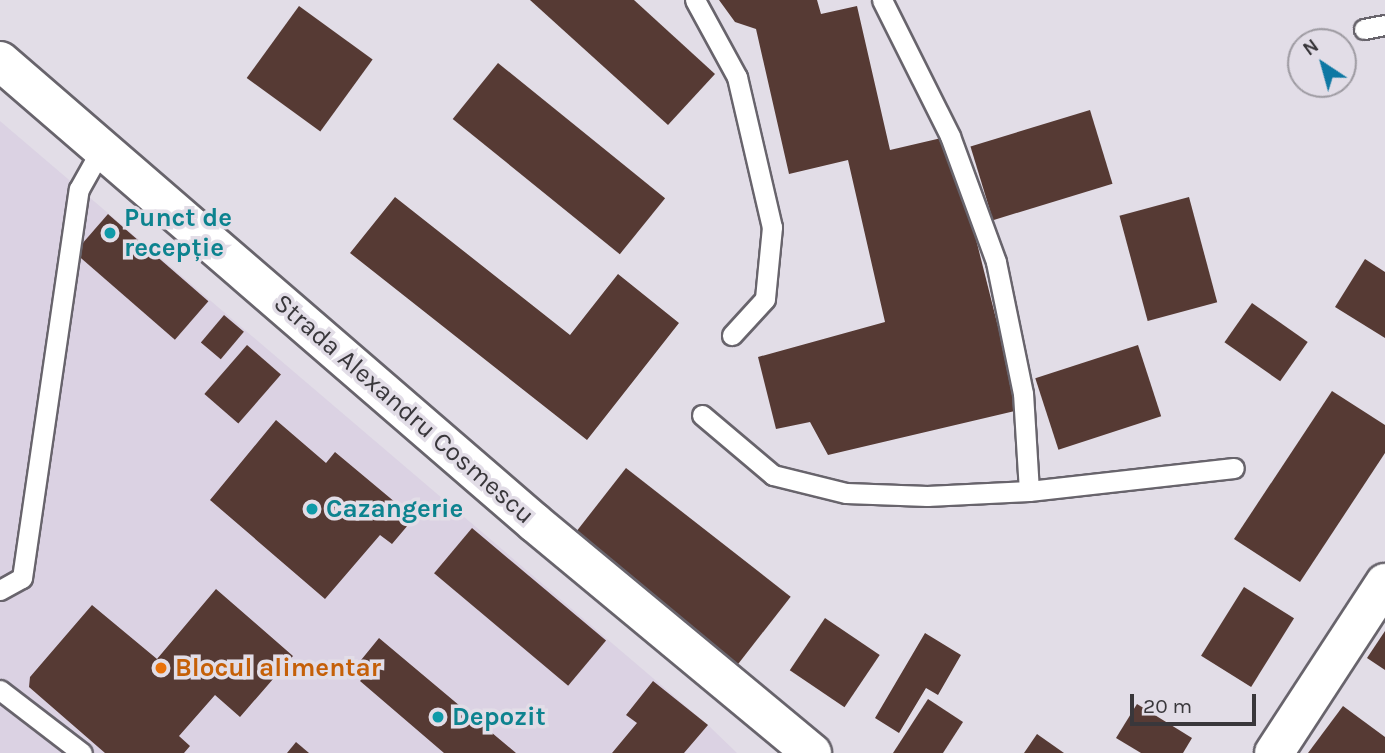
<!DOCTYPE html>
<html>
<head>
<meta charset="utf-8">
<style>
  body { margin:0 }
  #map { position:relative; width:1385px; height:753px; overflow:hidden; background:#e2dde7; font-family:Karla,sans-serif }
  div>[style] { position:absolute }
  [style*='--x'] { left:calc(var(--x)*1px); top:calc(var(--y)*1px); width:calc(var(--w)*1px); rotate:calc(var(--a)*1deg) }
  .built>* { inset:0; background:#dbd2e3 }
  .building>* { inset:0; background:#563a34; transform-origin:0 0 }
  .roads { filter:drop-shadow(2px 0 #68646c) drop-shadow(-2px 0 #68646c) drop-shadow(0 2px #68646c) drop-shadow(0 -2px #68646c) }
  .service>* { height:19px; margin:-9.5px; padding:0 9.5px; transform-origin:9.5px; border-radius:9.5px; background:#fff }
  .minor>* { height:38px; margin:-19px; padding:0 19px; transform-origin:19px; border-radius:19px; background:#fff }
  .dots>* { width:19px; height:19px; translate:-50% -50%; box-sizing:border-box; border:4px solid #e2dde7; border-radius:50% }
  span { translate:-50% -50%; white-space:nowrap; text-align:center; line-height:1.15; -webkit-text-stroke:7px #e2dde7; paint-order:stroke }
  .culture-label { font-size:26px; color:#0d838f; font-weight:700 }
  .left { translate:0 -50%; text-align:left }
  .street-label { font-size:26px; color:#39373b }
  .food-label { font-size:26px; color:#c56008; font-weight:700 }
  .north { position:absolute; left:1287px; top:28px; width:70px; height:70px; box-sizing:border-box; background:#e2dde7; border:2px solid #9e9ba2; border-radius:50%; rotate:324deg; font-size:19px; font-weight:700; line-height:28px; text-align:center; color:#39373b }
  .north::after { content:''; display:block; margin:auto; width:24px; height:32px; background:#0e78a3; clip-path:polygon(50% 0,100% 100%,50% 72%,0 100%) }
  .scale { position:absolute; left:1130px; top:694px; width:126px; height:32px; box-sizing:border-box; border:4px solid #39373b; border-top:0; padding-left:9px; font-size:21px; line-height:24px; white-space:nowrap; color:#39373b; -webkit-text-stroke:5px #e2dde7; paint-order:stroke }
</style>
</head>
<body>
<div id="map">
  <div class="built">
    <i style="clip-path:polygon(0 121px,708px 725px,737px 753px,0 753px)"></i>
  </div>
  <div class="building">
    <i style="clip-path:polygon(530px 0,634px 0,715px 74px,668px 125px)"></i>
    <i style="clip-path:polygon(719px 0,817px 0,821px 14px,857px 6px,890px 150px,950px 136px,1019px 410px,828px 455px,810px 422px,776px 429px,758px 357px,885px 322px,848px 160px,789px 174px,756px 29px,735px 22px)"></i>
    <i style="left:299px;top:6px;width:91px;height:89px;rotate:36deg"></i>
    <i style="left:498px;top:63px;width:215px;height:72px;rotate:39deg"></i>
    <i style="left:1090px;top:110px;width:77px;height:125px;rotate:73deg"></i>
    <i style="clip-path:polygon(395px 197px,570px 335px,618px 274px,679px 323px,587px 440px,350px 253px)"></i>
    <i style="left:1189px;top:197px;width:109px;height:72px;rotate:75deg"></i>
    <i style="left:108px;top:214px;width:133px;height:51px;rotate:41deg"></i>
    <i style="clip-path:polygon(1365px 259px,1385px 272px,1385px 338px,1335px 307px)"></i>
    <i style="left:1252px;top:303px;width:68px;height:48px;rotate:35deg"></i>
    <i style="left:224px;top:315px;width:26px;height:36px;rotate:40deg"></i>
    <i style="left:247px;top:345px;width:45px;height:65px;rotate:41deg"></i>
    <i style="left:1138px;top:345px;width:75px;height:108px;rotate:72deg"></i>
    <i style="clip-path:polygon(1332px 391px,1385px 425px,1385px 453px,1300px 582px,1234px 539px)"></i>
    <i style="clip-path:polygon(276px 420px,326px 463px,335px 452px,414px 518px,392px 544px,380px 535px,325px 599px,210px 500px)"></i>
    <i style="left:626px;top:468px;width:209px;height:86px;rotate:38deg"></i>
    <i style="left:472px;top:528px;width:175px;height:59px;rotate:40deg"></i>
    <i style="left:1244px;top:587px;width:59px;height:81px;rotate:32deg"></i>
    <i style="clip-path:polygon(216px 589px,293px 656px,240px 717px,215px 695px,179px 736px,190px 746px,184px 753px,105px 753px,29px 687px,30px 677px,92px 605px,157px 659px)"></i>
    <i style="left:825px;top:618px;width:66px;height:63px;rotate:34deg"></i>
    <i style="clip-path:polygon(1385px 631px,1385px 670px,1367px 658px)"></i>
    <i style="clip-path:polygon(925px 633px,961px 655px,938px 695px,926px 688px,899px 733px,875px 718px)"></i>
    <i style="clip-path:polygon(379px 638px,516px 753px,444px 753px,360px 681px,367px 673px,357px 665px)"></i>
    <i style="clip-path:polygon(653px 681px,708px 725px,684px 753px,612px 753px,637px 723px,626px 715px)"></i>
    <i style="clip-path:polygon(928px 699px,963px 722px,943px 753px,893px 753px)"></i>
    <i style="clip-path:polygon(1137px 704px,1192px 738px,1183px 753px,1141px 753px,1116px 738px)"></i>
    <i style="clip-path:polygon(1343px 706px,1385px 737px,1385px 753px,1308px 753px)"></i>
    <i style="clip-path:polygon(1037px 734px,1064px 753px,1024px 753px)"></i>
    <i style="clip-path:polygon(296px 742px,309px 753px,287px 753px)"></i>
  </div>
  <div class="roads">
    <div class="service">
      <i style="--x:695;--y:0;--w:88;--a:61.4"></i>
      <i style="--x:737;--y:77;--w:154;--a:76.9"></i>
      <i style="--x:772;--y:227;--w:72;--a:95.6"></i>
      <i style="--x:765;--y:299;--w:49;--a:132.5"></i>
      <i style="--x:882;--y:0;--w:152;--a:63.4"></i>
      <i style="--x:950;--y:136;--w:134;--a:69.9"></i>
      <i style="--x:996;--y:262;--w:134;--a:78.4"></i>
      <i style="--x:1023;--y:393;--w:98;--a:86.5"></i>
      <i style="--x:1364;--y:29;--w:21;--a:-11"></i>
      <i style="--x:702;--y:415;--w:93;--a:40.2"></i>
      <i style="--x:773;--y:475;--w:75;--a:13.9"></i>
      <i style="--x:846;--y:493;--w:81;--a:2.1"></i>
      <i style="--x:927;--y:496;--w:102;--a:-2.8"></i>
      <i style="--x:1029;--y:491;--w:206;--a:-6.4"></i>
      <i style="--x:0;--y:590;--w:25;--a:-29"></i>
      <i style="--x:22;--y:578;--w:393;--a:-81.7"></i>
      <i style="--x:79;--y:189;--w:47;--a:-60.7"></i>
      <i style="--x:0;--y:690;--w:103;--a:37.5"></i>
    </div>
    <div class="minor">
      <i style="--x:0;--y:61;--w:707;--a:40.81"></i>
      <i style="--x:535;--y:523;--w:360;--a:39.7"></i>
      <i style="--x:1274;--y:753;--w:203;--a:-56.9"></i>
    </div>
  </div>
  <div class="dots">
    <i style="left:110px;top:233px;background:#0f9aa8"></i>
    <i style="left:312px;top:509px;background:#0f9aa8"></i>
    <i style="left:161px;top:668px;background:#e8710a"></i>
    <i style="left:438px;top:717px;background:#0f9aa8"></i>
  </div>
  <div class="culture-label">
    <span class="left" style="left:124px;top:233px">Punct de<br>recepție</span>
    <span class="left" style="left:326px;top:509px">Cazangerie</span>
    <span class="left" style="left:452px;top:717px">Depozit</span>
  </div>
  <div class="street-label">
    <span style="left:404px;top:409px;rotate:41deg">Strada Alexandru Cosmescu</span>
  </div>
  <div class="food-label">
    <span class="left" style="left:175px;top:668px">Blocul alimentar</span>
  </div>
  <div class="north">N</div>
  <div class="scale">20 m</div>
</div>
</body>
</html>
